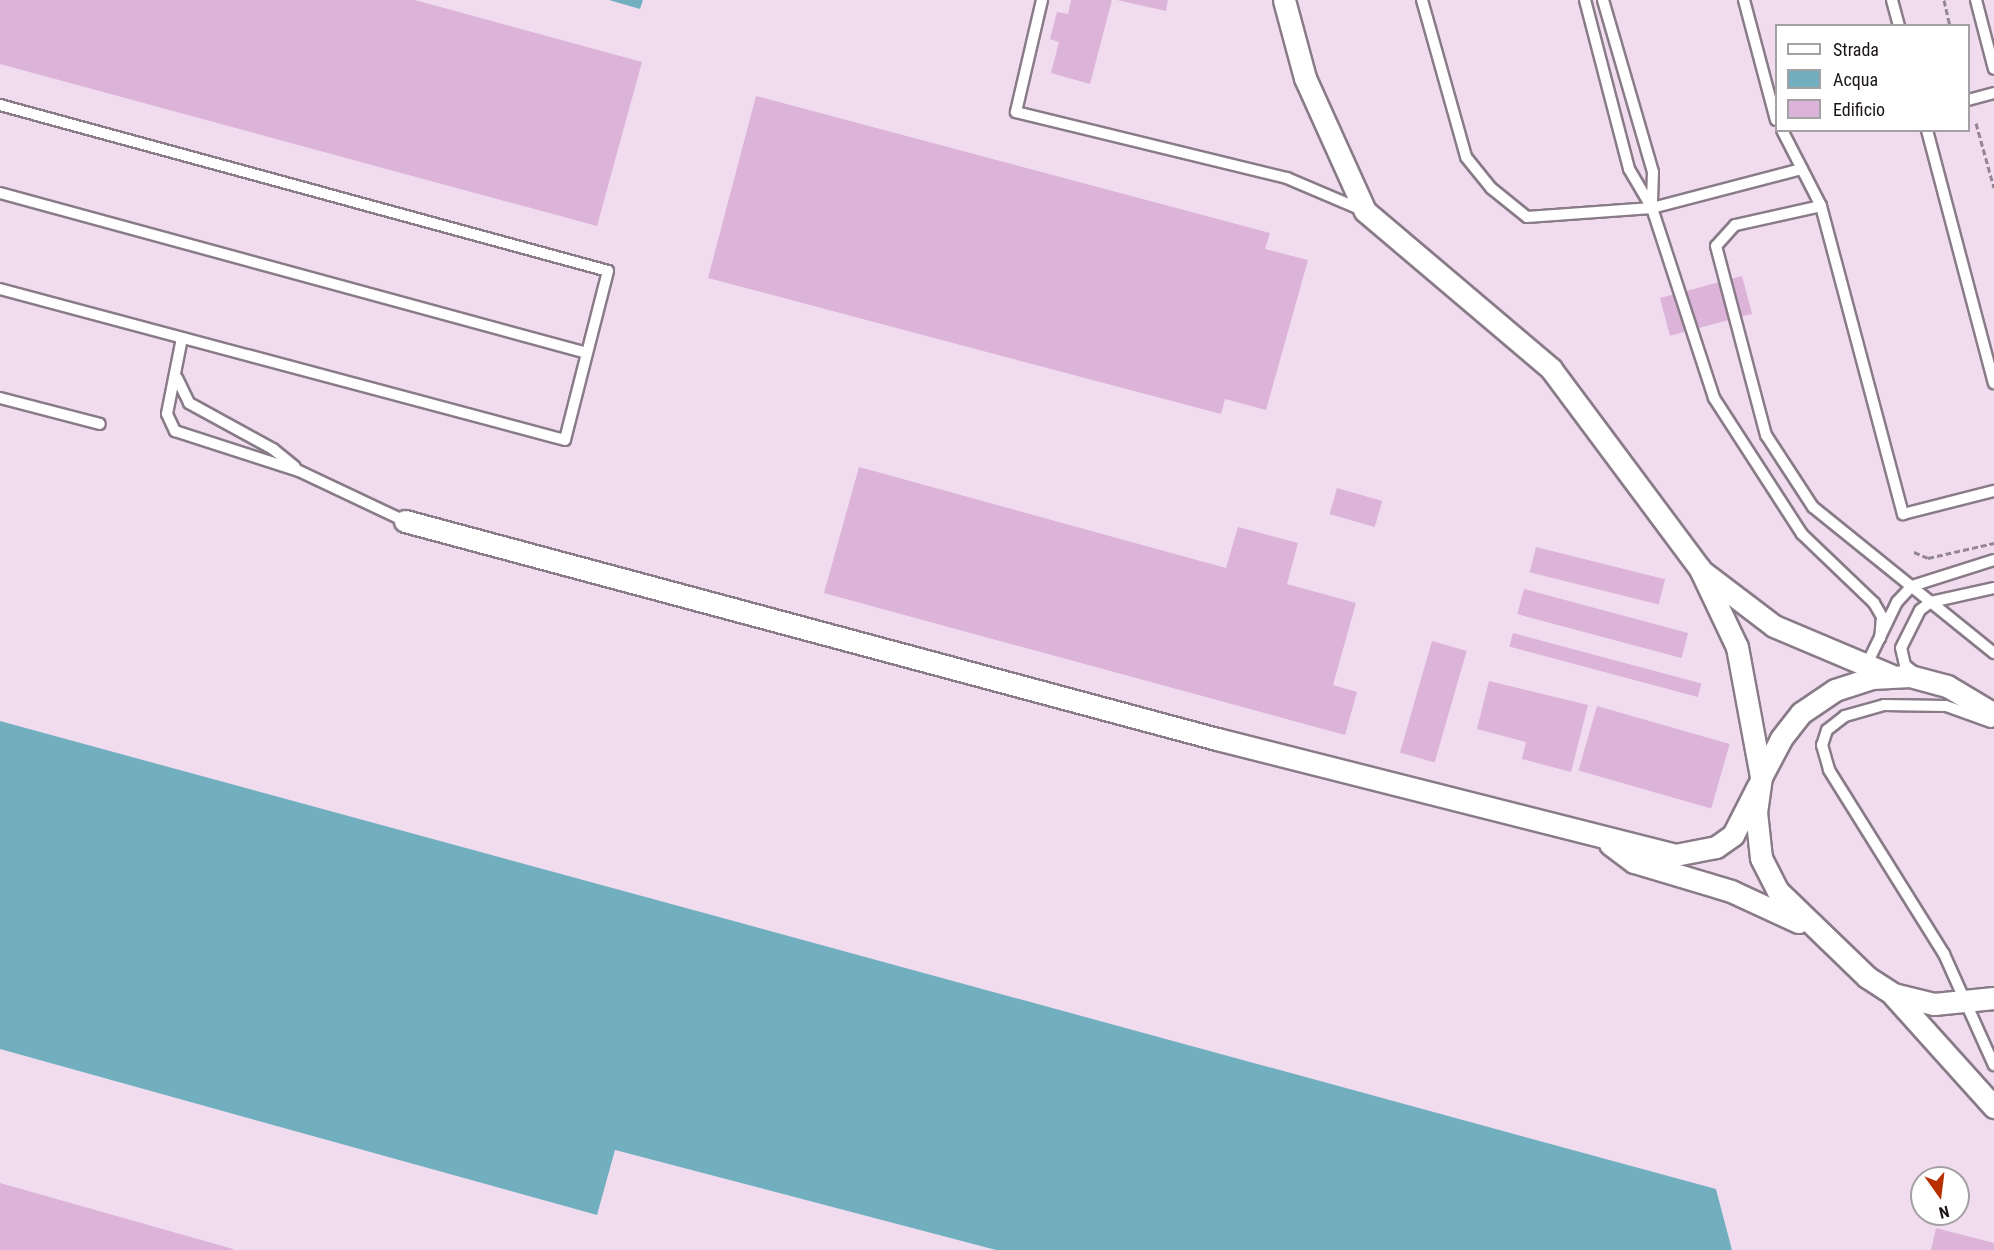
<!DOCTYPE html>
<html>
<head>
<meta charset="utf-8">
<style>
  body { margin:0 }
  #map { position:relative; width:1994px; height:1250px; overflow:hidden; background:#f9e9f7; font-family:"Roboto Condensed",sans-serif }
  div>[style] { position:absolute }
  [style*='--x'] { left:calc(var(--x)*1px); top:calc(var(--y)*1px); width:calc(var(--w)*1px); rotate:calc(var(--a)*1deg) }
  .built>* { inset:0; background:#f0dbef }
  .water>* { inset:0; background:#71afbe }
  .building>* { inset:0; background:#dcb4d9; transform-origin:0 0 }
  .path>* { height:3px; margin-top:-1.5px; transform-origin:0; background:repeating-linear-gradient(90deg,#938791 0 6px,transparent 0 9px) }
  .roads { filter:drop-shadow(2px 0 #897b88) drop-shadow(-2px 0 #897b88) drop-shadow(0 2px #897b88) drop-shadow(0 -2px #897b88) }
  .service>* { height:10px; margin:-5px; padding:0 5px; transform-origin:5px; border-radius:5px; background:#fff }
  .minor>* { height:21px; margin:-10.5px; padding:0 10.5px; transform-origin:10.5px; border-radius:10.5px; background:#fff }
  span { translate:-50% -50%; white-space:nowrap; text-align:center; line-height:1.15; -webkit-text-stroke:6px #fff; paint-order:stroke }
  .legend { position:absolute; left:1775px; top:24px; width:195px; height:108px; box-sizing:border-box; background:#fff; border:2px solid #a3a1a3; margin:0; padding:8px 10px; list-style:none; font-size:18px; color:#1a1419 }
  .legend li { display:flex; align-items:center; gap:12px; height:30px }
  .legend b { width:30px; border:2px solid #a3a1a3 }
  .north { position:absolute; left:1910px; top:1166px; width:60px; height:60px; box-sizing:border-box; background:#fff; border:2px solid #a3a1a3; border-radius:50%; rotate:166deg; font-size:16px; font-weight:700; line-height:24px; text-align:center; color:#1a1419 }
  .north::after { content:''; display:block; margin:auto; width:21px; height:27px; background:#b82f00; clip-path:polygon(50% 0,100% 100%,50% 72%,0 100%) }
</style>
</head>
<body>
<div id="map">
  <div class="built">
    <i style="clip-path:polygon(evenodd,0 0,609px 0,640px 9px,643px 0,1994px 0,1994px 1250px,1732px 1250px,1716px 1189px,0 721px,0 0,1776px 26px,1968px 26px,1968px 130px,1776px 130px,1776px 26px,0 0,1922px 1178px,1958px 1178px,1958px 1214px,1922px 1214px,1922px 1178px)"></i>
    <i style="clip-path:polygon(0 1049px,597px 1215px,614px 1150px,996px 1250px,0 1250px)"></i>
  </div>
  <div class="water">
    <i style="clip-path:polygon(609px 0,643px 0,640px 9px)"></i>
    <i style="clip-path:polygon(0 721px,1716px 1189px,1732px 1250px,996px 1250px,615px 1150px,597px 1215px,0 1049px)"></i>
  </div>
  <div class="building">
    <i style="clip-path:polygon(0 0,415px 0,642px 62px,597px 226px,0 64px)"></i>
    <i style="clip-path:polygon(1071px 0,1112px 0,1090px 84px,1051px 73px,1059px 42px,1050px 39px,1057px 12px,1068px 14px)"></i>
    <i style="clip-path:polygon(1117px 0,1168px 0,1166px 11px)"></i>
    <i style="clip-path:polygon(756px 96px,1270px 233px,1265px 249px,1308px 260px,1266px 410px,1225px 399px,1221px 414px,708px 278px)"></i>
    <i style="left:1742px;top:276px;width:39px;height:85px;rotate:75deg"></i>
    <i style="clip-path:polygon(859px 467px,1226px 568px,1238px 527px,1298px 543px,1287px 584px,1356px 603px,1333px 685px,1357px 692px,1345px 735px,824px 593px)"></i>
    <i style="left:1337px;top:488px;width:47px;height:27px;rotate:16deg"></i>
    <i style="left:1536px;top:547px;width:133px;height:26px;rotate:14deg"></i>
    <i style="left:1524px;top:589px;width:170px;height:26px;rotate:15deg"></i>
    <i style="left:1513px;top:633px;width:195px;height:14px;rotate:15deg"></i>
    <i style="left:1432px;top:641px;width:36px;height:116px;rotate:16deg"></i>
    <i style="clip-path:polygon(1489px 681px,1588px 705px,1571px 772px,1522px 759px,1526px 742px,1477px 729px)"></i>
    <i style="left:1597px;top:706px;width:138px;height:67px;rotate:16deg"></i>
    <i style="clip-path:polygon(0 1183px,233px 1249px,233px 1250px,0 1250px)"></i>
    <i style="clip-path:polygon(1936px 1228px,1994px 1243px,1994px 1250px,1931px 1250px)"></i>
  </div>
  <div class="path">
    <i style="--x:1944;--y:0;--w:27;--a:77"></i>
    <i style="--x:1976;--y:123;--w:67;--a:74.5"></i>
    <i style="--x:1914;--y:552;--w:15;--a:23"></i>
    <i style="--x:1928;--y:558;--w:68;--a:-12.8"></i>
  </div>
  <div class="roads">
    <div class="service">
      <i style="--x:1042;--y:0;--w:115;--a:103.1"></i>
      <i style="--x:1016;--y:112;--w:279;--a:13.7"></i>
      <i style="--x:1287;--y:178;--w:82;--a:23.1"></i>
      <i style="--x:1422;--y:0;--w:163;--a:74.3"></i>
      <i style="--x:1466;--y:157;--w:40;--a:51"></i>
      <i style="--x:1491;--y:188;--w:46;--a:38.9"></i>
      <i style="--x:1527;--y:217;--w:125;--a:-4.1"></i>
      <i style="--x:1652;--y:208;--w:155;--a:-14.6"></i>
      <i style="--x:1585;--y:0;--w:175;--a:75.4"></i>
      <i style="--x:1629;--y:169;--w:45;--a:59.5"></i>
      <i style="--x:1652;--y:208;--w:200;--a:71.9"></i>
      <i style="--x:1714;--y:398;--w:162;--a:57.1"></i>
      <i style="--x:1802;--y:534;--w:100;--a:43.8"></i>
      <i style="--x:1874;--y:603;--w:16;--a:60"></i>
      <i style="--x:1882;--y:617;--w:21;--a:95"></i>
      <i style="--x:1603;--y:0;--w:179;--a:73.8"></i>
      <i style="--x:1653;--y:172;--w:36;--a:92"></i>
      <i style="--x:1744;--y:0;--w:124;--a:75.1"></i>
      <i style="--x:1892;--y:0;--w:27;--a:75"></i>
      <i style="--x:1976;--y:0;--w:71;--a:75.4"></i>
      <i style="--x:1968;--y:100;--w:27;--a:-15"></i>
      <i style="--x:0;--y:105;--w:630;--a:15.27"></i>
      <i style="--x:608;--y:271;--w:174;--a:104.3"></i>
      <i style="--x:565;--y:440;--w:585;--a:-165.04"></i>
      <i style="--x:1782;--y:130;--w:85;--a:62.8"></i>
      <i style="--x:1821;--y:206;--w:319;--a:75.1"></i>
      <i style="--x:1903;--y:514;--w:94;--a:-14.2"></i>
      <i style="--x:1927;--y:130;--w:262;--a:75.2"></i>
      <i style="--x:0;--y:193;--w:608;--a:15.25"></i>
      <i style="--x:1821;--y:206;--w:88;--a:167.5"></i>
      <i style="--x:1735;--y:225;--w:28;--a:132"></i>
      <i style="--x:1716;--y:246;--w:196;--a:75.2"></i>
      <i style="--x:1766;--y:435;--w:86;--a:56.9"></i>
      <i style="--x:1813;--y:507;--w:233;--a:38.9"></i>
      <i style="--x:182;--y:338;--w:77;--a:101.2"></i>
      <i style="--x:167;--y:414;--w:19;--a:65"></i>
      <i style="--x:175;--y:431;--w:130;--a:17.9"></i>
      <i style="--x:299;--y:471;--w:117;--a:25.3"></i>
      <i style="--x:177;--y:378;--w:28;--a:64"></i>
      <i style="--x:189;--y:403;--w:96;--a:28.7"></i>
      <i style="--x:273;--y:449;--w:28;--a:39"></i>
      <i style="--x:0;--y:398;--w:103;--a:14.6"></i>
      <i style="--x:1866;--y:666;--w:71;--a:-64.2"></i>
      <i style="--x:1897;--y:602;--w:22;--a:-47"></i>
      <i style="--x:1912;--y:586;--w:86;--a:-17.6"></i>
      <i style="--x:1916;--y:674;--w:14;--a:-141"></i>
      <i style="--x:1905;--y:665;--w:17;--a:-103"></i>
      <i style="--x:1901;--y:648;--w:42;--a:-63.4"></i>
      <i style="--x:1920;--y:610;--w:14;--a:-36"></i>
      <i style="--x:1931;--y:602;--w:65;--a:-12.5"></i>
      <i style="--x:1991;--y:722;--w:48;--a:-160.4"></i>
      <i style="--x:1946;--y:706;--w:62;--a:-179.1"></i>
      <i style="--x:1884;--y:705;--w:41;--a:164.2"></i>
      <i style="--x:1845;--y:716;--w:23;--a:142"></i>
      <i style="--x:1827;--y:730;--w:16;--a:108"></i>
      <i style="--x:1822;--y:745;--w:26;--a:74"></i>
      <i style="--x:1829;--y:770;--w:217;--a:58"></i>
      <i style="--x:1944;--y:954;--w:122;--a:65.8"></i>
    </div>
    <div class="minor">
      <i style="--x:1284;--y:0;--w:81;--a:74.9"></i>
      <i style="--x:1305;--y:78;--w:146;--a:65.7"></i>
      <i style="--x:1365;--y:211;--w:244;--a:40.3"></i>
      <i style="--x:1551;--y:369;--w:249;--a:53.3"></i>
      <i style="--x:1700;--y:569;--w:86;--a:64.6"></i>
      <i style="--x:1737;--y:647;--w:132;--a:79.5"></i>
      <i style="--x:405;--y:521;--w:841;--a:15.03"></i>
      <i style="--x:1217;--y:739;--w:472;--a:14.2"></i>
      <i style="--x:1675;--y:855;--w:42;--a:-11"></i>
      <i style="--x:1716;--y:847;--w:21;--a:-35"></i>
      <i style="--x:1733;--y:835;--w:55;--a:-63"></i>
      <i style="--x:1703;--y:572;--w:89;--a:37.3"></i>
      <i style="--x:1774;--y:626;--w:126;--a:22.9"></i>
      <i style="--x:1994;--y:714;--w:55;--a:-149.2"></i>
      <i style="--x:1947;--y:686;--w:38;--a:-165"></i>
      <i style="--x:1910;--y:676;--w:38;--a:177"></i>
      <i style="--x:1872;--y:678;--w:39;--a:162"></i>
      <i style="--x:1835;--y:690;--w:41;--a:145.9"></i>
      <i style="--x:1801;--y:713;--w:33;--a:128"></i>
      <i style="--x:1781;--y:739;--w:43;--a:117.8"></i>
      <i style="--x:1761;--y:777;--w:35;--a:98"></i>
      <i style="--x:1756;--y:812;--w:46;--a:83.8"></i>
      <i style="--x:1761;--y:858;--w:37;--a:63"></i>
      <i style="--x:1778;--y:891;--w:124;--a:44"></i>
      <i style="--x:1867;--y:977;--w:31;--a:33"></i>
      <i style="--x:1893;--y:994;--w:42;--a:13.7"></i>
      <i style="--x:1934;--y:1004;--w:60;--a:-5.7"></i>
      <i style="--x:1610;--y:844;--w:30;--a:37"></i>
      <i style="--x:1634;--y:862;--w:101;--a:16.6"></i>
      <i style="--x:1731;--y:891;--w:74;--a:24.8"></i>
      <i style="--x:1893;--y:995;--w:151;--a:48"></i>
    </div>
  </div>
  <ul class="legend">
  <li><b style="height:8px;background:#fff"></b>Strada</li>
  <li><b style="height:16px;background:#71afbe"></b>Acqua</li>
  <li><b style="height:16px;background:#dcb4d9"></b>Edificio</li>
  </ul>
  <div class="north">N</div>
</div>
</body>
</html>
